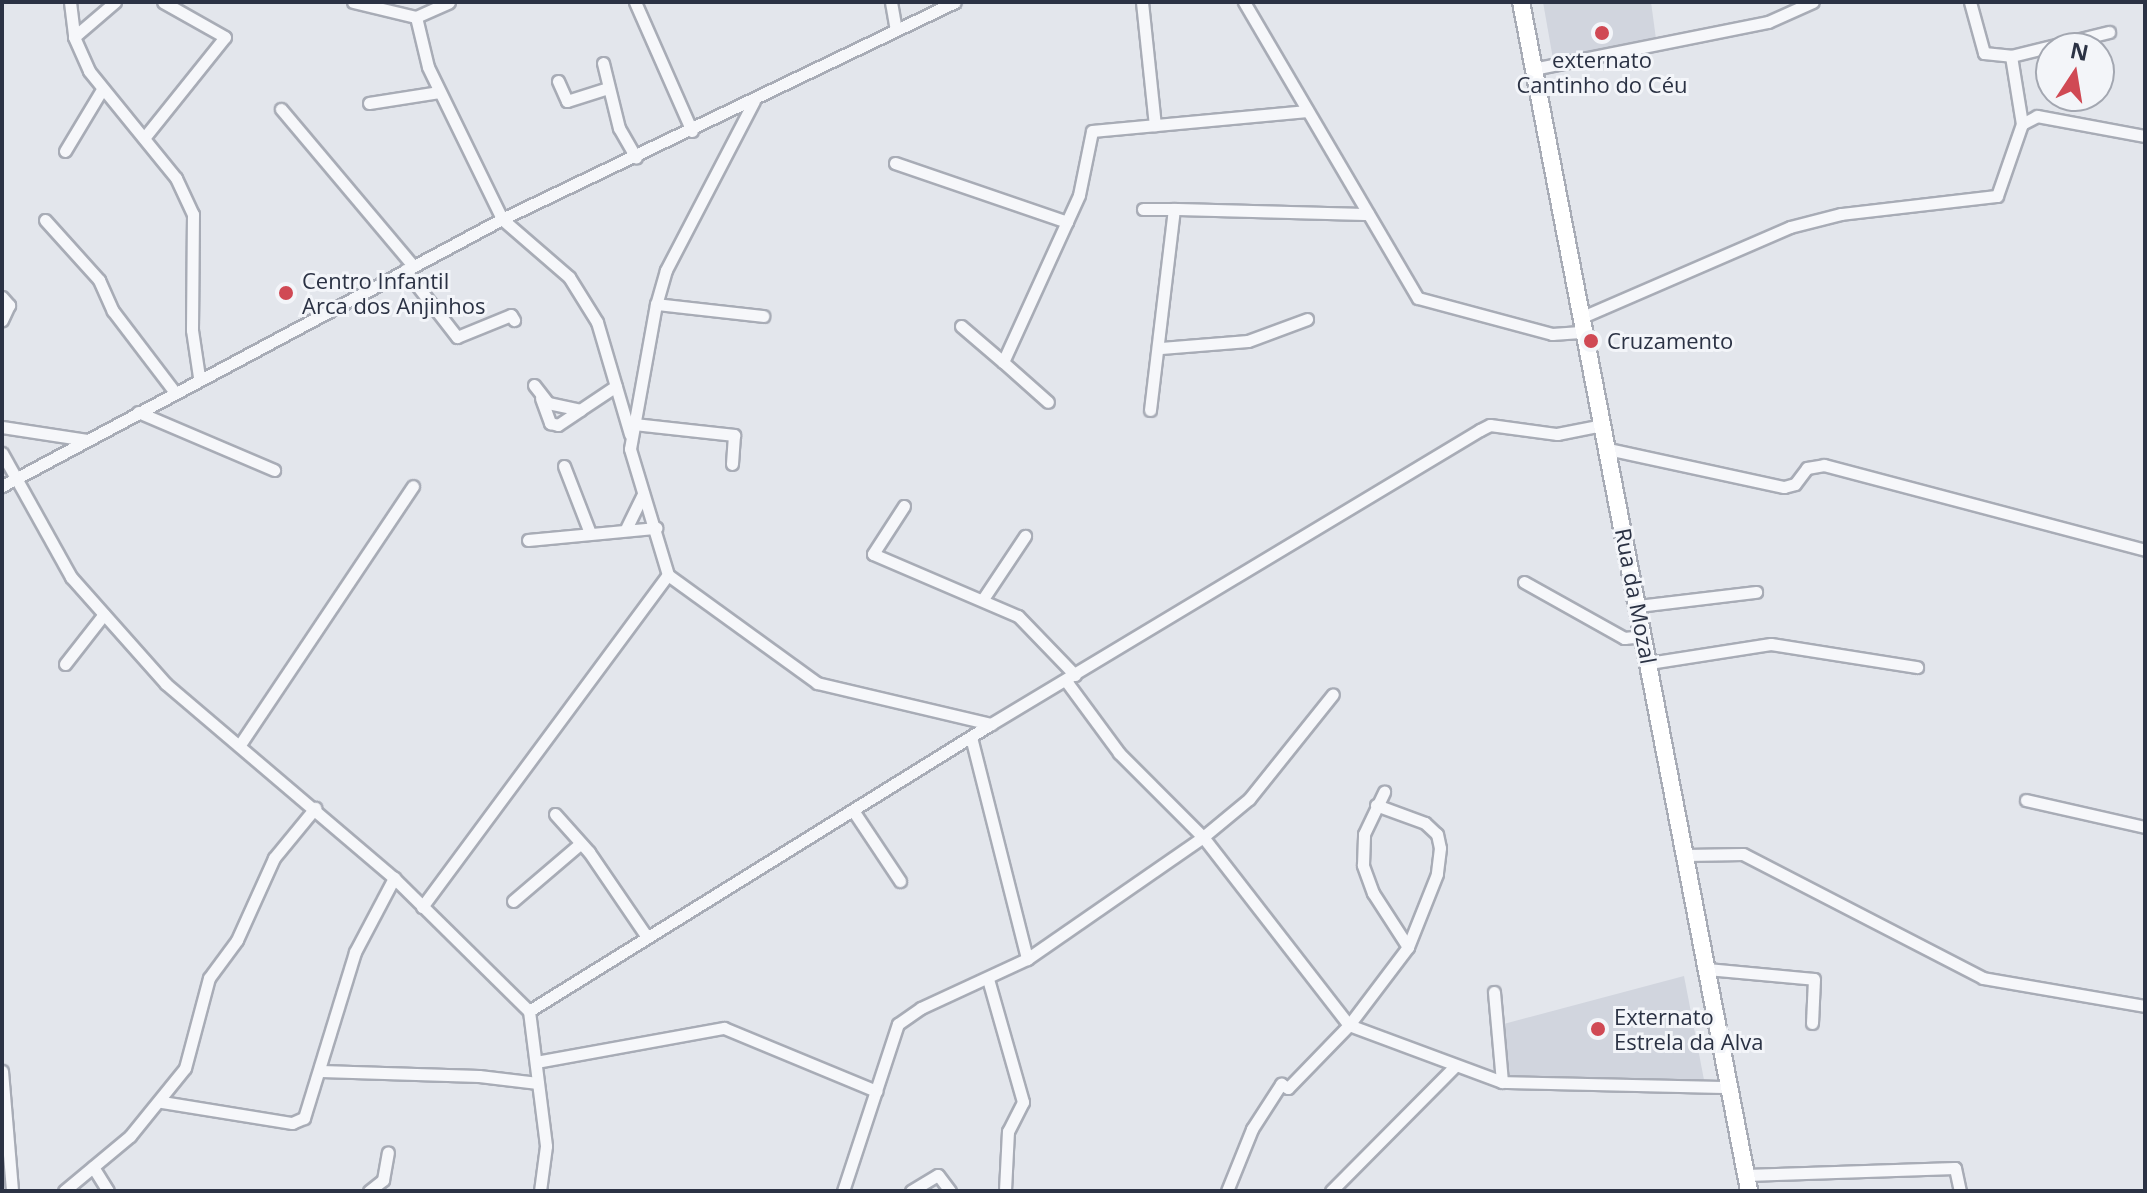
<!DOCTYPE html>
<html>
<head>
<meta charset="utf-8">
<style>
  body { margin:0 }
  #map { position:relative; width:2147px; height:1193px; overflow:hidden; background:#e3e6ec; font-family:"Open Sans",sans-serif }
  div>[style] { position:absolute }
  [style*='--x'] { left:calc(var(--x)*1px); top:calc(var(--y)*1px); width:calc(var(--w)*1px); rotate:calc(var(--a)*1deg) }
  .built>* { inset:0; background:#d1d5de }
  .roads { filter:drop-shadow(2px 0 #a8acb6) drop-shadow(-2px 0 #a8acb6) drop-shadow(0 2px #a8acb6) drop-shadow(0 -2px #a8acb6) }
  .street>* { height:11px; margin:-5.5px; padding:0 5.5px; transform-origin:5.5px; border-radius:5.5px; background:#f6f7fa }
  .secondary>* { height:16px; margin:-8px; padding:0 8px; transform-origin:8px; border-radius:8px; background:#fff }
  .dots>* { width:22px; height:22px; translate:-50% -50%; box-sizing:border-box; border:4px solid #f3f5f9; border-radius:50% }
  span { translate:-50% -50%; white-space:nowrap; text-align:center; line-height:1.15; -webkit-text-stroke:6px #f3f5f9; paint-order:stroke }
  .poi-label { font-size:22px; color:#2b3244 }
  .left { translate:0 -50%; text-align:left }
  .street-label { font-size:22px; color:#2b3244 }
  .frame { position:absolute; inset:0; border:4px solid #2b3244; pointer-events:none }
  .north { position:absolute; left:2035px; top:32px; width:80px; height:80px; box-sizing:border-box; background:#f3f5f9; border:2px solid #a3a7b1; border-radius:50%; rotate:12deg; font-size:22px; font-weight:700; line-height:32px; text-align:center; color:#2b3244 }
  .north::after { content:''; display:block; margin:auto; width:28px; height:36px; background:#d04954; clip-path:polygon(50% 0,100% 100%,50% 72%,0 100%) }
</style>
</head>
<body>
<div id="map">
  <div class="built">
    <i style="clip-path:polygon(1543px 2px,1651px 2px,1656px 39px,1553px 59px)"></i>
    <i style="clip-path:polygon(1684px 976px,1705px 1085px,1508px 1077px,1500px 1025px)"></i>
  </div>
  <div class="roads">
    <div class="street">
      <i style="--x:70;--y:2;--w:35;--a:83"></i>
      <i style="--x:74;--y:37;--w:37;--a:66"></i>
      <i style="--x:89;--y:71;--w:138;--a:50.9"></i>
      <i style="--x:176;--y:178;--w:40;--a:65"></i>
      <i style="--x:193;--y:214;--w:116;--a:90.5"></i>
      <i style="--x:192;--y:330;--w:48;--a:81.5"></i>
      <i style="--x:353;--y:2;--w:65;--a:13.4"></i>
      <i style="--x:416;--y:17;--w:36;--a:-24"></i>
      <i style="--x:635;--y:2;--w:141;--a:66.2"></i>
      <i style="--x:891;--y:2;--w:28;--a:80"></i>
      <i style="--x:1142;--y:2;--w:124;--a:84"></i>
      <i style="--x:1244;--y:2;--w:343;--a:59.6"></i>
      <i style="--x:1418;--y:298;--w:139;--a:15"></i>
      <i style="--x:1552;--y:334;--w:32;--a:-4"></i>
      <i style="--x:1970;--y:2;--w:53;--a:74.6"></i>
      <i style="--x:1984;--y:53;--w:27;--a:6"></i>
      <i style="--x:416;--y:17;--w:51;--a:76.5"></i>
      <i style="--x:428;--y:67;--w:169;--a:64"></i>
      <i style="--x:502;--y:219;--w:89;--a:40.9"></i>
      <i style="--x:569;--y:277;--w:53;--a:58.1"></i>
      <i style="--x:597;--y:322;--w:117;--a:73.6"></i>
      <i style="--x:74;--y:37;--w:54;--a:-40.5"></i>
      <i style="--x:603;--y:63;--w:67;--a:76.2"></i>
      <i style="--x:619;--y:128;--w:34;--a:60"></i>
      <i style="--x:1533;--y:69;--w:240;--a:-11.3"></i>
      <i style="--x:1768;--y:22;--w:49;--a:-24"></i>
      <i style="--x:558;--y:81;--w:22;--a:66"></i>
      <i style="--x:567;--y:101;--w:43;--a:-17.6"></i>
      <i style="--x:754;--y:101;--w:191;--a:117.5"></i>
      <i style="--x:666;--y:270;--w:35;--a:106"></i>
      <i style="--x:656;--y:304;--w:147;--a:100.2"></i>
      <i style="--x:630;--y:449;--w:132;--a:73.2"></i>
      <i style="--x:668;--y:575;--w:184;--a:35.9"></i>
      <i style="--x:817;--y:683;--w:179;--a:13.3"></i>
      <i style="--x:369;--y:103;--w:71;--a:-8.9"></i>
      <i style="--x:281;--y:109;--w:205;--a:49.9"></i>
      <i style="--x:2022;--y:124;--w:17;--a:-28"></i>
      <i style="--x:2037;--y:116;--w:110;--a:10.5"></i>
      <i style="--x:144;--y:138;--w:129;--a:-51.3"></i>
      <i style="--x:225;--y:37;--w:71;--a:-150.6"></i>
      <i style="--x:65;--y:151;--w:70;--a:-59"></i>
      <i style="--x:895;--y:163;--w:182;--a:18.9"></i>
      <i style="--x:1143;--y:209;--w:31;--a:0"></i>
      <i style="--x:45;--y:220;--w:81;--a:48"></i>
      <i style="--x:99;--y:280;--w:34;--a:66"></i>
      <i style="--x:113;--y:311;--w:101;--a:52.7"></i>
      <i style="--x:405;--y:270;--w:85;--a:52.2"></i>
      <i style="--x:457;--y:337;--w:58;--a:-22.2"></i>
      <i style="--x:511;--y:315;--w:6;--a:59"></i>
      <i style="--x:2;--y:297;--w:11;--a:49"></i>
      <i style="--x:9;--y:305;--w:17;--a:115"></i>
      <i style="--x:656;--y:304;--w:108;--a:6.4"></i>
      <i style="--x:1580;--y:318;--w:229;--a:-23.4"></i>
      <i style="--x:1790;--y:227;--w:53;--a:-14.3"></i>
      <i style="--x:1841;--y:214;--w:157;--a:-6.6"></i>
      <i style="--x:1997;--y:196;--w:76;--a:-70.9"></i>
      <i style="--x:2022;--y:124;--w:69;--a:-99.2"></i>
      <i style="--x:2011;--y:56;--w:101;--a:-13.8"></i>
      <i style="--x:961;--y:326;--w:55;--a:40.6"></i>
      <i style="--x:1003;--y:362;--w:183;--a:-65.5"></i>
      <i style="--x:1079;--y:195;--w:65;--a:-78.5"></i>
      <i style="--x:1092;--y:131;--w:216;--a:-5.3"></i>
      <i style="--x:1161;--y:348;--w:87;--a:-4.6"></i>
      <i style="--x:1248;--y:341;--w:63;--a:-20.4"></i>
      <i style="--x:1003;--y:362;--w:60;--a:41.6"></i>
      <i style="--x:534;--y:385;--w:23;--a:52"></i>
      <i style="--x:548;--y:403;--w:33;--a:12"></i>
      <i style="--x:580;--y:410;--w:43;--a:-33.7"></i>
      <i style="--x:541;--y:398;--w:27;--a:70"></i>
      <i style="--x:550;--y:423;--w:8;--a:14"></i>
      <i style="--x:558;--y:425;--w:27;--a:-34"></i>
      <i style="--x:1150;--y:410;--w:202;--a:-83.2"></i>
      <i style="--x:1174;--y:209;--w:194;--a:1.5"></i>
      <i style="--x:138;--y:412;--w:148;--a:23.1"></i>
      <i style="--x:634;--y:424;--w:101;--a:6.3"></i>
      <i style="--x:734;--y:435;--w:29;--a:94"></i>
      <i style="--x:2;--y:427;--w:86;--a:8.7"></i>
      <i style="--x:1608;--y:449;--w:180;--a:12.2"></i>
      <i style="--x:1784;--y:487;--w:11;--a:-15"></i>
      <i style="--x:1795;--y:484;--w:20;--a:-53"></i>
      <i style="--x:1807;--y:468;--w:17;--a:-10"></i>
      <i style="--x:1824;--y:465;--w:332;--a:14.8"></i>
      <i style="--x:2;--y:453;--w:142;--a:60.9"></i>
      <i style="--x:71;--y:577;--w:143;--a:48.4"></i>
      <i style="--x:166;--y:684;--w:299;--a:40.4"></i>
      <i style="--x:394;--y:878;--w:190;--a:44.6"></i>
      <i style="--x:529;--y:1011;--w:136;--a:82.8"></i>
      <i style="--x:546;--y:1146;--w:45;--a:97.6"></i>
      <i style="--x:564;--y:466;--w:72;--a:68.8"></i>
      <i style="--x:2;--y:486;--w:567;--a:-28.1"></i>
      <i style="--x:502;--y:219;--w:502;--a:-25.6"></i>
      <i style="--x:904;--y:506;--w:57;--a:122.9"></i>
      <i style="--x:873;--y:554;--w:158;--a:23.2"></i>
      <i style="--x:1018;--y:616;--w:82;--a:46"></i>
      <i style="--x:626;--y:529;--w:39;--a:-64"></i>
      <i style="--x:528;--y:540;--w:129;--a:-5.4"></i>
      <i style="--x:1524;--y:582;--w:115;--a:29.2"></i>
      <i style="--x:1624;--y:638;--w:20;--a:-6"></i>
      <i style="--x:983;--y:599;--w:76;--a:-56.3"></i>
      <i style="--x:1638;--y:606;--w:119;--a:-6.8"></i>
      <i style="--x:1649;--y:663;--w:123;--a:-8.9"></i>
      <i style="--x:1771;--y:644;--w:148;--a:9"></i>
      <i style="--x:65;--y:664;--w:63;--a:-52"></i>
      <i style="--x:1066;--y:681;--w:89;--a:53.6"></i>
      <i style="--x:1119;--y:753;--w:119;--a:45"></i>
      <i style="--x:1203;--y:837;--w:238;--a:52.2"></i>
      <i style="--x:1349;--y:1025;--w:163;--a:20.4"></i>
      <i style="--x:1502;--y:1082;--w:226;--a:1.3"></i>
      <i style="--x:971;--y:737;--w:229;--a:75.8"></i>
      <i style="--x:241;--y:743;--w:309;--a:-56.2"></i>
      <i style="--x:2026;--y:800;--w:122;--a:12.8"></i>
      <i style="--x:1376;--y:805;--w:52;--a:20.2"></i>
      <i style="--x:1425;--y:823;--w:16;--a:43"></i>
      <i style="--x:1437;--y:834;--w:14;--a:78"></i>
      <i style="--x:1440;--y:848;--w:26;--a:97"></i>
      <i style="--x:1437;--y:874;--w:79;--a:111.7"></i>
      <i style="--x:854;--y:812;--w:83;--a:56.3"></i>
      <i style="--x:555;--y:814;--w:51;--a:48.2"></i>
      <i style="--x:589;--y:852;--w:103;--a:55.7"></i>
      <i style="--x:1686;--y:855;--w:57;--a:-1"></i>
      <i style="--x:1743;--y:854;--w:270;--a:27.3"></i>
      <i style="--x:1983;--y:978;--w:164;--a:9.8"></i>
      <i style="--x:513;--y:901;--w:89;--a:-40.5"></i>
      <i style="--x:422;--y:907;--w:413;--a:-53.5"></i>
      <i style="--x:1707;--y:969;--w:107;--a:5.3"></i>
      <i style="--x:1814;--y:979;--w:44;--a:92.6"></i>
      <i style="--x:988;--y:979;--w:128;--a:74.1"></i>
      <i style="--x:1023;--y:1102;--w:33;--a:117"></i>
      <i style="--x:1008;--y:1131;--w:60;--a:92.9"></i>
      <i style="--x:1494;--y:992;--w:90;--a:84.9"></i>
      <i style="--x:529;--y:1011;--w:544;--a:-31.85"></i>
      <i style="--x:991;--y:724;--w:571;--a:-31.02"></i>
      <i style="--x:1480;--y:430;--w:11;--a:-27"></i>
      <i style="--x:1490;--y:425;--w:68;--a:7.7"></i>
      <i style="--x:1557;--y:434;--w:47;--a:-11.1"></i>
      <i style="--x:536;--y:1062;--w:191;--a:-10.3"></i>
      <i style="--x:724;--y:1028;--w:165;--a:22.5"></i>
      <i style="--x:2;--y:1071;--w:120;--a:85.2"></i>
      <i style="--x:321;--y:1071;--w:158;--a:1.8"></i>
      <i style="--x:479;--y:1076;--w:59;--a:6.8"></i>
      <i style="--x:162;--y:1102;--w:132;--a:9.2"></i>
      <i style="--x:292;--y:1123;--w:13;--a:-23"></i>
      <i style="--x:304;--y:1118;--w:174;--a:-72.9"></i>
      <i style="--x:355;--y:952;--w:84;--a:-62.2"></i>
      <i style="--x:93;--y:1167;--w:28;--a:58"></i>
      <i style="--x:1746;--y:1175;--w:209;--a:-1.9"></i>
      <i style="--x:1955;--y:1168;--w:24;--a:78"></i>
      <i style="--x:64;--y:1191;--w:86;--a:-39.8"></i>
      <i style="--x:130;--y:1136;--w:87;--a:-51"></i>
      <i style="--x:185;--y:1068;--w:93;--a:-75.1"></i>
      <i style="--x:209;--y:978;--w:47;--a:-53.6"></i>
      <i style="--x:237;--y:940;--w:90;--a:-65.7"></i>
      <i style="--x:274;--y:858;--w:65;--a:-50.6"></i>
      <i style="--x:369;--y:1191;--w:18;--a:-38"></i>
      <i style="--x:383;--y:1180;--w:28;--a:-80"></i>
      <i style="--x:843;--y:1191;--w:176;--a:-71.8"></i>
      <i style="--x:898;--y:1024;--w:28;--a:-35"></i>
      <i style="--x:921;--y:1008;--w:117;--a:-24.8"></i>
      <i style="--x:1027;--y:959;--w:214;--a:-34.7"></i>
      <i style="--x:1203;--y:837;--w:60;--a:-39.6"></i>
      <i style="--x:1249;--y:799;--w:134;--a:-51.3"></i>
      <i style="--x:911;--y:1191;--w:31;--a:-31"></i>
      <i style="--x:938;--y:1175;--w:20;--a:53"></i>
      <i style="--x:1227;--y:1191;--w:67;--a:-68"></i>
      <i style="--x:1252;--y:1129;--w:54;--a:-57.2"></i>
      <i style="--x:1281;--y:1084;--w:8;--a:30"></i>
      <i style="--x:1288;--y:1088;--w:88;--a:-45.9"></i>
      <i style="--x:1349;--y:1025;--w:98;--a:-52.9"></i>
      <i style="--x:1408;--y:947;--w:64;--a:-122.9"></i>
      <i style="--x:1373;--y:893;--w:30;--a:-110"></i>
      <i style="--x:1363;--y:865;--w:31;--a:-88"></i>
      <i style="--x:1364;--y:834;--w:47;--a:-64.5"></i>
      <i style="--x:1331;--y:1191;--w:176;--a:-45.2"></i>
    </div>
    <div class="secondary">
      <i style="--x:1521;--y:2;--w:1211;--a:79.14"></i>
    </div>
  </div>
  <div class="dots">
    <i style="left:1602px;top:33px;background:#d04954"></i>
    <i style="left:286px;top:293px;background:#d04954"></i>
    <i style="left:1591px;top:341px;background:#d04954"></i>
    <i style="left:1598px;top:1029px;background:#d04954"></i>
  </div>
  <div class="poi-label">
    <span style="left:1602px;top:72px">externato<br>Cantinho do Céu</span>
    <span class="left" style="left:302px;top:293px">Centro Infantil<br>Arca dos Anjinhos</span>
    <span class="left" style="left:1607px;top:341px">Cruzamento</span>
    <span class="left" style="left:1614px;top:1029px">Externato<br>Estrela da Alva</span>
  </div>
  <div class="street-label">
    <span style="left:1636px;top:596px;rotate:79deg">Rua da Mozal</span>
  </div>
  <div class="frame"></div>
  <div class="north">N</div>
</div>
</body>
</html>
